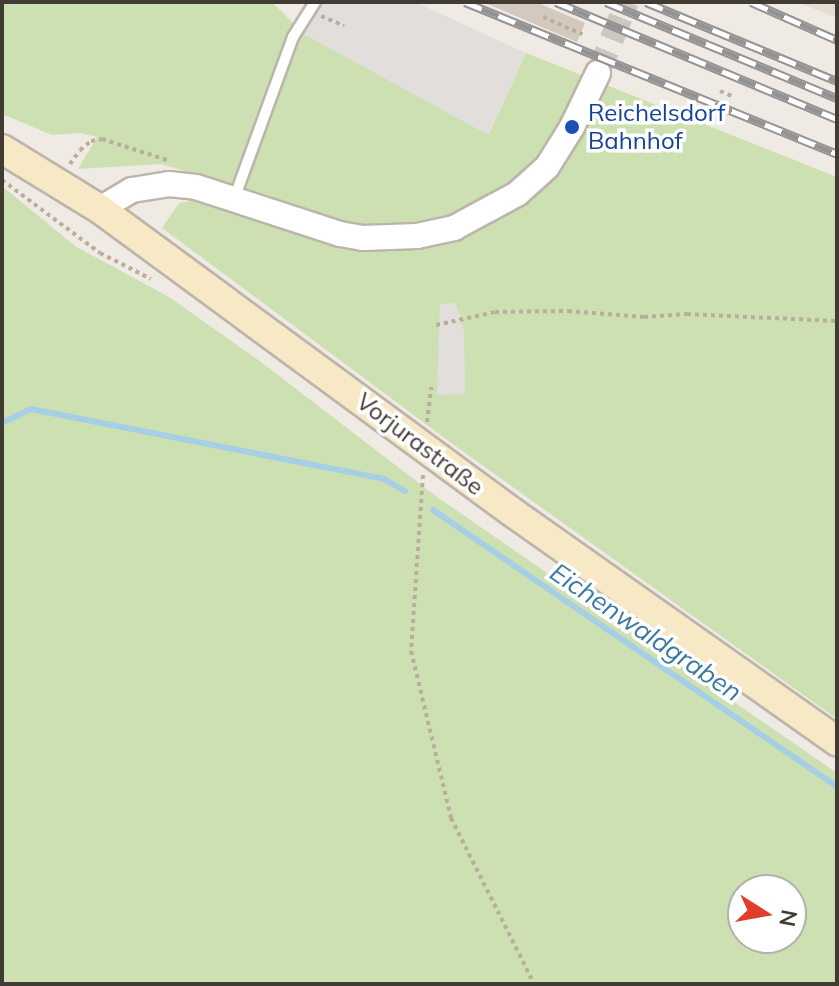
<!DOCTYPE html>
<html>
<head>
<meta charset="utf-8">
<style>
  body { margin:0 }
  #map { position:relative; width:839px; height:986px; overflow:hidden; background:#efebe4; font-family:Mulish,sans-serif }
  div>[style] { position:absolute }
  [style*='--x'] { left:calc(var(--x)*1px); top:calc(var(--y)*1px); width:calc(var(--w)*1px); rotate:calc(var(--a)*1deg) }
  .residential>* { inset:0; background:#e3ddd2 }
  .green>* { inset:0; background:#cce0b1 }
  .parking>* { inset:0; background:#e1dedc }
  .stream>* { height:6px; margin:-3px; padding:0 3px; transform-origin:3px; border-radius:3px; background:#a6cfe6 }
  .building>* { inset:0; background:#d3c9be }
  .tertiary-tunnel>* { height:24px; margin-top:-12px; transform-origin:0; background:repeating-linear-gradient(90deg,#ccc8c1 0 24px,transparent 0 36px) }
  .path>* { height:4px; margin-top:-2px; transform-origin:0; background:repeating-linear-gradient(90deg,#baad9b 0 4px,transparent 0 8px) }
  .roads { filter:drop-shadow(2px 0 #bdb5ab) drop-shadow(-2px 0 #bdb5ab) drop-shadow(0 2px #bdb5ab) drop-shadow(0 -2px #bdb5ab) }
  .service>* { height:10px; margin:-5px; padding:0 5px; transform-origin:5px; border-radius:5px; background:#fff }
  .tertiary>* { height:24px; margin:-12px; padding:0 12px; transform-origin:12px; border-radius:12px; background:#fff }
  .secondary>* { height:28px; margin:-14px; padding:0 14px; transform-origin:14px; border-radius:14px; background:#f7e9c6 }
  .rail>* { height:9px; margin-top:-4.5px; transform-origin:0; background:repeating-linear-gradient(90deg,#fff 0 18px,#939393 0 36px); box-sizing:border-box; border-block:2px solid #939393 }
  .dots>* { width:22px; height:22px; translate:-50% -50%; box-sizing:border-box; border:4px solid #fff; border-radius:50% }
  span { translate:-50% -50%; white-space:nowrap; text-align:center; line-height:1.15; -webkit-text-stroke:7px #fff; paint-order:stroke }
  .transit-label { font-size:24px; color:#164399 }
  .left { translate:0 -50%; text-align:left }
  .street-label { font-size:24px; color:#413b34 }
  .water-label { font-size:26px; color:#3b799f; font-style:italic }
  .frame { position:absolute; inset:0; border:4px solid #413b34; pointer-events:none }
  .north { position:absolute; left:727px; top:874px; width:80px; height:80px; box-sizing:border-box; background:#fff; border:2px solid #b3b1ae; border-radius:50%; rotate:101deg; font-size:22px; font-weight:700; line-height:32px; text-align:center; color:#413b34 }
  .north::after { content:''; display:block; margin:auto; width:28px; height:36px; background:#e03e2a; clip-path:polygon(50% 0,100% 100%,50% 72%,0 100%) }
</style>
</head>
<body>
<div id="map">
  <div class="residential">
    <i style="clip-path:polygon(797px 2px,837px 2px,837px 18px)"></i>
  </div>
  <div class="green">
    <i style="clip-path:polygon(2px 2px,272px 2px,304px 34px,489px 134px,526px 53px,837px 177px,837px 719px,454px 445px,162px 228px,179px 203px,197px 200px,260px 220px,272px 196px,161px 164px,78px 169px,97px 137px,80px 133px,52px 135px,2px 114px)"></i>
    <i style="clip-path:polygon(evenodd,2px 186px,75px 246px,169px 297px,261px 362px,437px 497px,837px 773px,837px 984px,2px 984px,2px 186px,743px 890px,791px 890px,791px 938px,743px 938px,743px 890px)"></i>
  </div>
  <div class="parking">
    <i style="clip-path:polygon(322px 2px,415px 2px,526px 53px,488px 135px,304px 34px)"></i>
    <i style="clip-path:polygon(456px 303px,464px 331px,465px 394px,437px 395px,440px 304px)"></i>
  </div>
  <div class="stream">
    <i style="--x:2;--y:423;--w:32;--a:-26"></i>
    <i style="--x:31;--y:409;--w:360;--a:11.2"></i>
    <i style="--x:384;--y:479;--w:24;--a:30"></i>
    <i style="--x:433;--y:510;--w:490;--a:34.4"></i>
  </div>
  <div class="building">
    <i style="clip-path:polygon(483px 2px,536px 2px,585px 23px,577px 42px)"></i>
  </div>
  <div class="tertiary-tunnel">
    <i style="--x:598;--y:73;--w:77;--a:-67.8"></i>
  </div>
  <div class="path">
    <i style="--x:321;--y:16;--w:25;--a:23"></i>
    <i style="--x:543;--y:17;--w:43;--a:23.6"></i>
    <i style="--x:720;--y:91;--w:13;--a:23"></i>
    <i style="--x:70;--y:164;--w:17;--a:-54"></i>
    <i style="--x:80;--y:150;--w:14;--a:-39"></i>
    <i style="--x:91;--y:141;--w:11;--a:-10"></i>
    <i style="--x:102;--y:139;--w:71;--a:17.9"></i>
    <i style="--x:2;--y:180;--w:122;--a:36.7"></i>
    <i style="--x:100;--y:253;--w:57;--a:27"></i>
    <i style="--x:436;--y:325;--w:60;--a:-12.4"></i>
    <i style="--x:495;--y:312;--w:73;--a:-0.8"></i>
    <i style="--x:568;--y:311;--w:76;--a:4.5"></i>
    <i style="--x:644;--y:317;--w:43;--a:-4"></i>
    <i style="--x:687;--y:314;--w:150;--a:2.7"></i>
    <i style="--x:427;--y:422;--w:35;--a:-83"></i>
    <i style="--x:423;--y:475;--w:176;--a:93.9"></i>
    <i style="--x:411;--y:651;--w:172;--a:76.5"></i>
    <i style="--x:451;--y:818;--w:186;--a:63.4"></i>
  </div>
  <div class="roads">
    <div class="service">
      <i style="--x:234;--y:199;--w:172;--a:-70"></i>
      <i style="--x:293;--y:37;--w:41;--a:-57.8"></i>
    </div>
    <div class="tertiary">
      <i style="--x:100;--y:209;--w:37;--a:-31"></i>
      <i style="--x:132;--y:190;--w:37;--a:-9"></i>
      <i style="--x:169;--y:184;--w:27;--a:6"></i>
      <i style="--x:196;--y:187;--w:151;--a:18.1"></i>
      <i style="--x:340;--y:234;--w:23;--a:10"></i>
      <i style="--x:363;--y:238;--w:54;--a:-2.1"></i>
      <i style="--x:417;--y:236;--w:38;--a:-12"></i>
      <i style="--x:454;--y:228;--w:72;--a:-28.4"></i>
      <i style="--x:517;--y:194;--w:40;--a:-42"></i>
      <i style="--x:547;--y:167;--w:47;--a:-58"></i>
      <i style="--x:572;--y:127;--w:60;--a:-64.3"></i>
    </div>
    <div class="secondary">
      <i style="--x:2;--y:149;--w:115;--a:31.5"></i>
      <i style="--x:100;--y:209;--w:511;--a:36.33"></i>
      <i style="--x:512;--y:512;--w:398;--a:35.2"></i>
    </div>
  </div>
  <div class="rail">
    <i style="--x:465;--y:2;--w:402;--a:22.2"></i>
    <i style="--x:556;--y:2;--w:304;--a:22.6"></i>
    <i style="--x:606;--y:2;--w:250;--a:22.6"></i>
    <i style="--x:646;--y:2;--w:207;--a:22.5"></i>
    <i style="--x:751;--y:2;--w:94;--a:23.8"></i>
  </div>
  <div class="dots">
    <i style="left:572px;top:127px;background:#1a4fb4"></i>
  </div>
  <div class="transit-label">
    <span class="left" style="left:588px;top:127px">Reichelsdorf<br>Bahnhof</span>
  </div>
  <div class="street-label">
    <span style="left:420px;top:444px;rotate:37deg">Vorjurastraße</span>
  </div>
  <div class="water-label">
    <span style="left:646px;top:632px;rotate:34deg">Eichenwaldgraben</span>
  </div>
  <div class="frame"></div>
  <div class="north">N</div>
</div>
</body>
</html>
